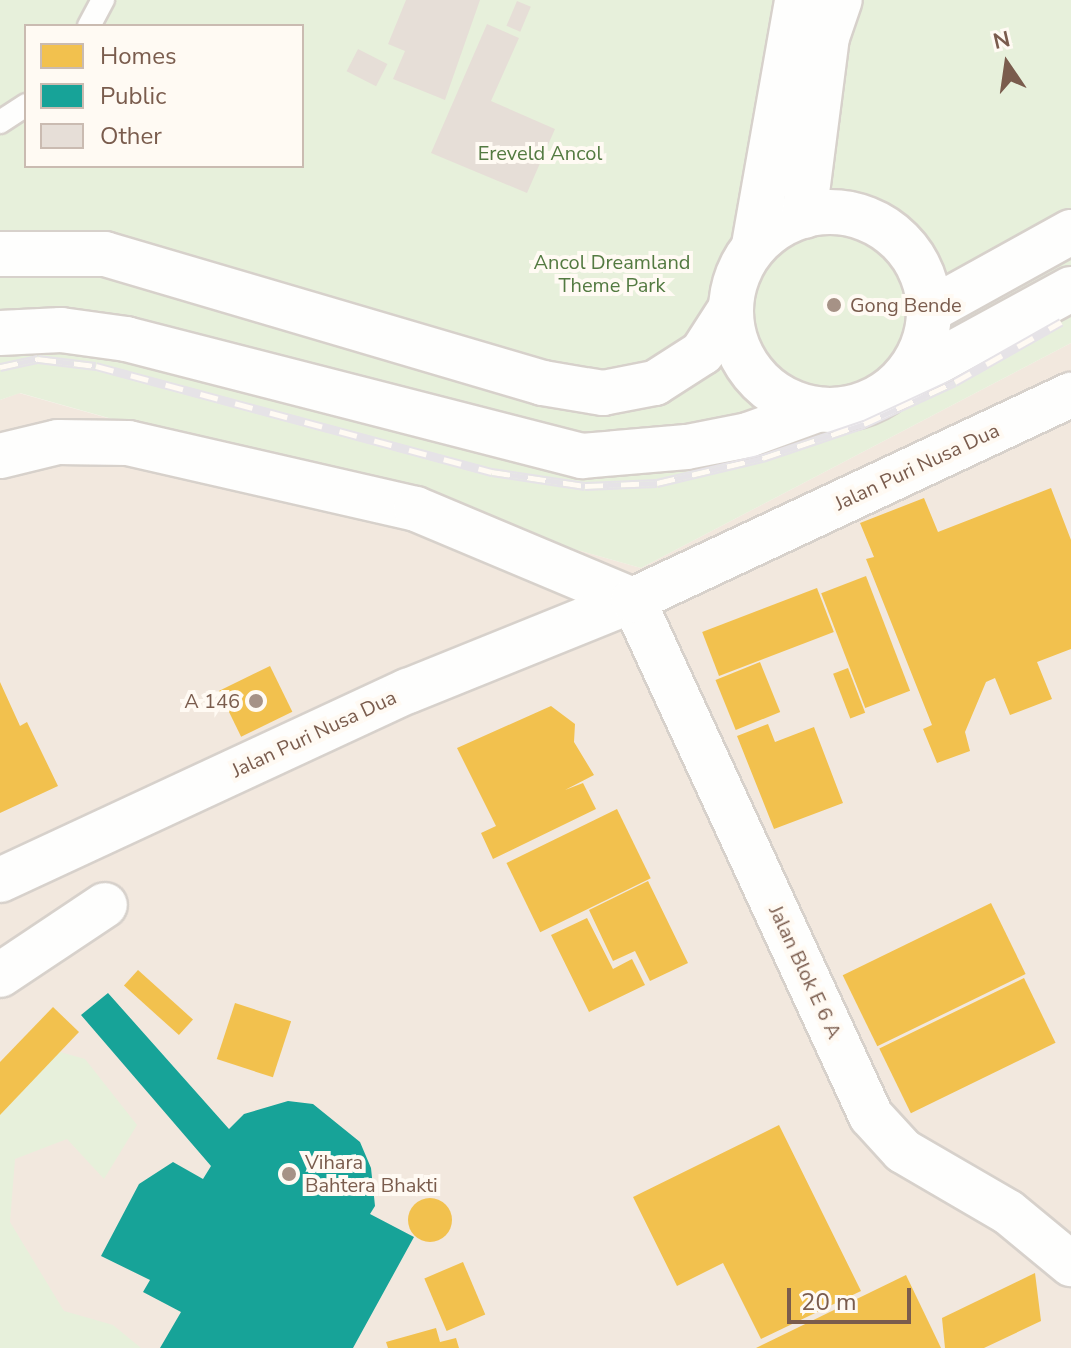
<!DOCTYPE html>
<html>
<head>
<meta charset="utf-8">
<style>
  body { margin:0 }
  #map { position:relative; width:1071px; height:1348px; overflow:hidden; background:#f9f5f0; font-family:"Nunito Sans",sans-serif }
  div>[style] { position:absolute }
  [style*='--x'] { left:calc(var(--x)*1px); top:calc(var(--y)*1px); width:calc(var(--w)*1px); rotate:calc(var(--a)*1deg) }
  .residential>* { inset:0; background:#f2e8de }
  .green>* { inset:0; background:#e7f0db }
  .homes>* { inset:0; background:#f2c14e; transform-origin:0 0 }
  .round { border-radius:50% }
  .public>* { inset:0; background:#17a398 }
  .building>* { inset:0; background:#e6ded7; transform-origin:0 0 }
  .roads { filter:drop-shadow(2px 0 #d7d1cb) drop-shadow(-2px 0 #d7d1cb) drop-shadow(0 2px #d7d1cb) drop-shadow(0 -2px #d7d1cb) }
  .lane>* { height:22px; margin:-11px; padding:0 11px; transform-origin:11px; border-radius:11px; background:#fefefd }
  .street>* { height:44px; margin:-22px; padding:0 22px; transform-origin:22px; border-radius:22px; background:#fefefd }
  .secondary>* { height:44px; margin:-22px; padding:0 22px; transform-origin:22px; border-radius:22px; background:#fefefd }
  .secondary>.ring { margin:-22px; padding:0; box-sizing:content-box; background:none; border:44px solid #fefefd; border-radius:50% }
  .rail>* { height:9px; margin-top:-4.5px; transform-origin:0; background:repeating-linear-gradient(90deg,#fffaf3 0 18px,#e6e3e7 0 36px); box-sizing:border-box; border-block:2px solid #e6e3e7 }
  .dots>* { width:22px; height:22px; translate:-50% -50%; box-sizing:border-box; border:4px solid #fffaf3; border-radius:50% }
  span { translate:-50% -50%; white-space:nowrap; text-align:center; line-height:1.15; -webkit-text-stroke:8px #fffaf3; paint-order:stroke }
  .park-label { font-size:20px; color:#537a41 }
  .poi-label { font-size:20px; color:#7a5c4d }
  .left { translate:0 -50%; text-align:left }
  .right { translate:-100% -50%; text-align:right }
  .street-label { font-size:20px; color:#7a5c4d }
  .legend { position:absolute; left:24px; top:24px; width:280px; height:144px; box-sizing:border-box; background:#fffaf3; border:2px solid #cabbb1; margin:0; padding:10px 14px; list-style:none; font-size:24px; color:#7a5c4d }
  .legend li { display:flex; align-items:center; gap:16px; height:40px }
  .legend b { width:40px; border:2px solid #cabbb1 }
  .north { position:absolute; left:967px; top:24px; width:80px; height:80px; -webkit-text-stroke:6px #fffaf3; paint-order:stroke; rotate:347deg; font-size:22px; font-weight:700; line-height:32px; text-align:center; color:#7a5c4d }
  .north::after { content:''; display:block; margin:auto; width:28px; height:36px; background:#7a5c4d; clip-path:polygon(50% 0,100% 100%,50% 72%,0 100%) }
  .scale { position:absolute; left:787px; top:1288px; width:124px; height:36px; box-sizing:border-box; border:4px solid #7a5c4d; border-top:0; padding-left:10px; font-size:24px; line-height:28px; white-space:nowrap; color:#7a5c4d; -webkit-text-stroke:6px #fffaf3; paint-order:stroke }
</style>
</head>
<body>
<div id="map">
  <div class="residential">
    <i style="clip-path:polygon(1071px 343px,1071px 1348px,0 1348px,0 400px,19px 393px,641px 568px)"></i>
  </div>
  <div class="green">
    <i style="clip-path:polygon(evenodd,0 0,1071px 0,1071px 343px,641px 568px,20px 393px,0 400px,0 0,26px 26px,302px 26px,302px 166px,26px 166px,26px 26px)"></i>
    <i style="clip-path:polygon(46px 1048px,85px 1059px,137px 1125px,104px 1179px,67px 1139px,15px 1159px,10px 1222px,64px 1311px,113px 1325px,141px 1348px,0 1348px,0 1090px)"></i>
  </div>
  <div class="homes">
    <i style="clip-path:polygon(1051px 488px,1071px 540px,1071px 649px,1037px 662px,1052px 699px,1010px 715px,995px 678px,986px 682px,965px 732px,970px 751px,937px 763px,923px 729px,932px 725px,866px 559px,874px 557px,860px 523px,924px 498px,938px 532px)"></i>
    <i style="left:866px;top:576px;width:123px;height:48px;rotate:69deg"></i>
    <i style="left:817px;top:588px;width:47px;height:123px;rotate:69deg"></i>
    <i style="left:760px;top:662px;width:54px;height:48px;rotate:68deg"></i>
    <i style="left:270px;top:666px;width:51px;height:57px;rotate:64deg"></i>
    <i style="left:848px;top:668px;width:48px;height:16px;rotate:69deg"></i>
    <i style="clip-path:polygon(0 682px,20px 726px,27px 722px,58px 786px,0 813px)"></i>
    <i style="clip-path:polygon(551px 706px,575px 724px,574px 742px,594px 775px,565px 790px,583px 783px,596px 809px,493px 859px,481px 833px,496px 826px,457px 748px)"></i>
    <i style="clip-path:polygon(768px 724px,775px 742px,814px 727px,843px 803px,774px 829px,737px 736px)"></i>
    <i style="left:617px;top:809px;width:77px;height:123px;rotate:64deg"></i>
    <i style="clip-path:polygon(648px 881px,688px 963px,650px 981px,635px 951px,613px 961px,589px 910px)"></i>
    <i style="left:991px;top:903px;width:79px;height:165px;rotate:64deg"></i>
    <i style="clip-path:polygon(587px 918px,613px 969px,632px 959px,645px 985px,589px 1012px,551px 935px)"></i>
    <i style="left:138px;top:970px;width:74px;height:21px;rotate:42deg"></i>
    <i style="left:1024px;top:978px;width:72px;height:161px;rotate:64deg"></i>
    <i style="left:235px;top:1003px;width:59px;height:59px;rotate:18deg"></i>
    <i style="clip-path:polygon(53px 1007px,79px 1032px,0 1115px,0 1062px)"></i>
    <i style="clip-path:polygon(779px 1125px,861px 1291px,761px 1339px,723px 1263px,677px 1286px,633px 1197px)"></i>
    <i class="round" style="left:408px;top:1198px;width:44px;height:44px"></i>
    <i style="left:463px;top:1262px;width:57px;height:42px;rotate:67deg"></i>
    <i style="clip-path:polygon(1035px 1273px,1041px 1321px,984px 1348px,945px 1348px,942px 1318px)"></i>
    <i style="clip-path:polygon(906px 1275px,941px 1348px,756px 1348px)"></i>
    <i style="clip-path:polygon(436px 1328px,440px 1342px,456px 1338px,459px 1348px,388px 1348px,386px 1342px)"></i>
  </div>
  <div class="public">
    <i style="clip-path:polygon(108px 993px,229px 1129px,244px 1114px,288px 1101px,313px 1104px,360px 1142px,371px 1168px,375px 1206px,370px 1214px,414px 1237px,353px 1348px,160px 1348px,181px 1312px,143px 1292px,150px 1280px,101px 1256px,139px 1184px,173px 1162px,203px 1179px,211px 1166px,81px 1015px)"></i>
  </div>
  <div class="building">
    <i style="clip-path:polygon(406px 0,480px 0,445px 100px,393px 79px,405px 51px,388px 44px)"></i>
    <i style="left:517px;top:1px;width:15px;height:27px;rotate:23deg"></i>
    <i style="clip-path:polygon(487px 24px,519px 38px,491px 101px,555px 129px,527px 193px,431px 153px)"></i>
    <i style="left:358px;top:49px;width:33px;height:25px;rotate:27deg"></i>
  </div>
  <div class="roads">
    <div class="lane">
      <i style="--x:89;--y:26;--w:30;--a:-62"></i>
      <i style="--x:0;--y:122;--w:31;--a:-33"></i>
    </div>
    <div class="street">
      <i style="--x:0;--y:456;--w:60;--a:-13.6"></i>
      <i style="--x:58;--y:442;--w:70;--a:0.8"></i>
      <i style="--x:128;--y:443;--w:295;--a:12.9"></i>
      <i style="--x:416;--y:509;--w:235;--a:22.8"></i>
      <i style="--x:633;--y:600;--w:568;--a:65.24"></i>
      <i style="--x:871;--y:1116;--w:47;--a:47.6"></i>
      <i style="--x:903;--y:1151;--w:121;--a:30.2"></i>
      <i style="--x:1008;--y:1212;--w:82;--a:39.5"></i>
      <i style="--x:0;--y:880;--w:450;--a:-24.9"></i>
      <i style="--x:408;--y:691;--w:243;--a:-22"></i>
      <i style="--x:633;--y:600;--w:484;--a:-25.1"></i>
      <i style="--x:0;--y:975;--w:126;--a:-33.7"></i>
    </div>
    <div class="secondary">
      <i class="ring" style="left:731px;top:212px;width:154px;height:154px"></i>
      <i style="--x:804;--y:216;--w:180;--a:-82.7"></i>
      <i style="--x:827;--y:37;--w:39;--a:-71"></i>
      <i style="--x:754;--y:245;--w:249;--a:-80"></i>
      <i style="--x:0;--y:254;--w:105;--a:0"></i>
      <i style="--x:105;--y:254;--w:457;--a:16.4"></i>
      <i style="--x:543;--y:383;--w:61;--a:9.5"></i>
      <i style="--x:603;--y:393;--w:53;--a:-10.9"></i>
      <i style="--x:655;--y:383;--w:56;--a:-32.6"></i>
      <i style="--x:702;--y:353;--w:50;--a:-57.3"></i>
      <i style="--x:930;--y:310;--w:161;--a:-29"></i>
      <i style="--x:0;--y:333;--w:61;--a:-2.8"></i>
      <i style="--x:61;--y:330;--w:66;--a:7.9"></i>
      <i style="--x:126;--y:339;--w:471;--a:14.4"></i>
      <i style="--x:582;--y:456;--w:105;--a:-4.9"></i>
      <i style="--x:687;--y:447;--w:62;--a:-11.1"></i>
      <i style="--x:748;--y:435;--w:73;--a:-19.9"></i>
      <i style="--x:902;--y:381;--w:192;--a:-28.6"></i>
    </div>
  </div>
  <div class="rail">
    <i style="--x:0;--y:367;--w:39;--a:-12"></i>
    <i style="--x:38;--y:359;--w:58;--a:6.9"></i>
    <i style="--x:96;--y:366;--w:410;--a:15"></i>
    <i style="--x:492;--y:472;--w:94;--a:8.6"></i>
    <i style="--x:585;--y:486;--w:72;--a:-2.4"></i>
    <i style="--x:657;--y:483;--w:109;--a:-13.3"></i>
    <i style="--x:763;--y:458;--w:107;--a:-18.6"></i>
    <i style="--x:864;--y:424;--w:100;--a:-24.8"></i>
    <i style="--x:955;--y:382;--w:122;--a:-29.5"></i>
  </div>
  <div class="dots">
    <i style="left:834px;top:305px;background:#a69286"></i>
    <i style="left:256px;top:701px;background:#a69286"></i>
    <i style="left:289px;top:1174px;background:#a69286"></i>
  </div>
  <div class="park-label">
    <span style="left:540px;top:153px">Ereveld Ancol</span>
    <span style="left:612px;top:274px">Ancol Dreamland<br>Theme Park</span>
  </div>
  <div class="poi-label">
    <span class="left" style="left:850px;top:305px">Gong Bende</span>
    <span class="right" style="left:240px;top:701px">A 146</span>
    <span class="left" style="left:305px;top:1174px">Vihara<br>Bahtera Bhakti</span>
  </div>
  <div class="street-label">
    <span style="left:917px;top:467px;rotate:-25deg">Jalan Puri Nusa Dua</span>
    <span style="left:314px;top:734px;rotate:-25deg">Jalan Puri Nusa Dua</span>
    <span style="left:805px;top:972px;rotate:65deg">Jalan Blok E 6 A</span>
  </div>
  <ul class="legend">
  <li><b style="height:22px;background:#f2c14e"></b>Homes</li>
  <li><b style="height:22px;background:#17a398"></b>Public</li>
  <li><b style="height:22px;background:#e6ded7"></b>Other</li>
  </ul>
  <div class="north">N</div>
  <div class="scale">20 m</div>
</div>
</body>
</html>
